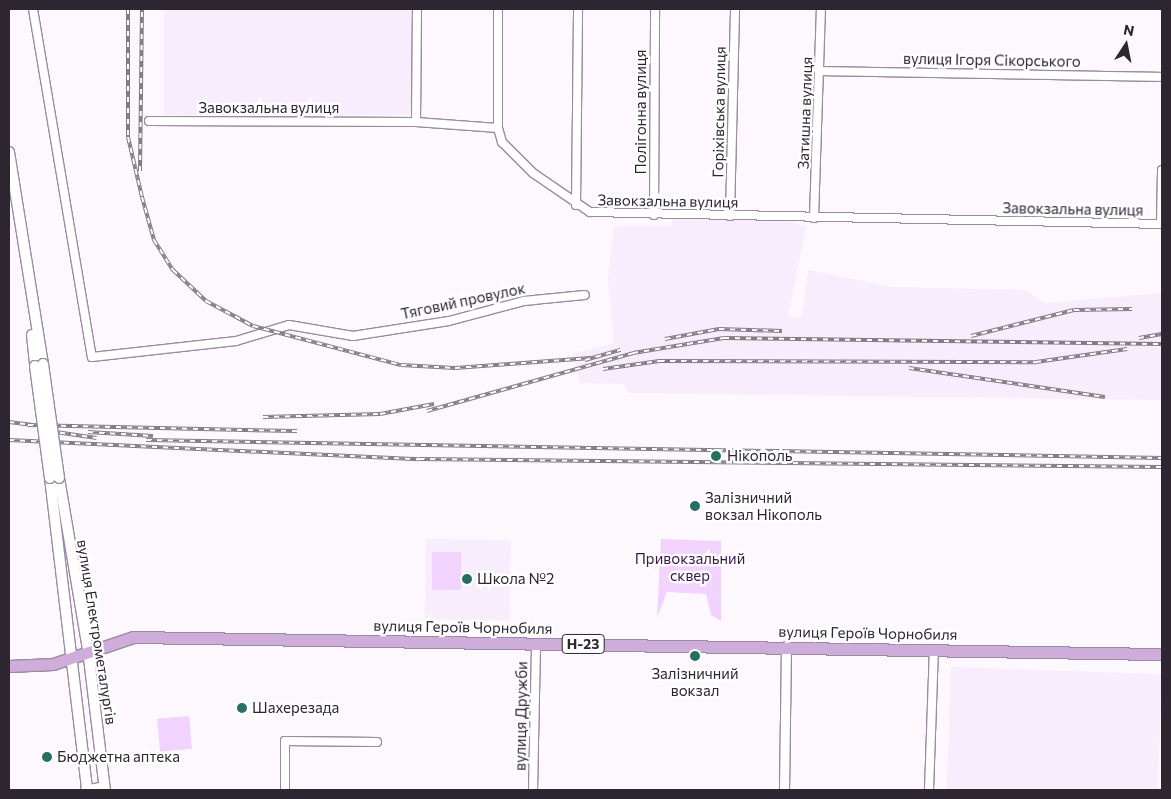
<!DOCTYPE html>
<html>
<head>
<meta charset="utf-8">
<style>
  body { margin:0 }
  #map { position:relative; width:1171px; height:799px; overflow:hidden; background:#fcf8fe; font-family:Commissioner,sans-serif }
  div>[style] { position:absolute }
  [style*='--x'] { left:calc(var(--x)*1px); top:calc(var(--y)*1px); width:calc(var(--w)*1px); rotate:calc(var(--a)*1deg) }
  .built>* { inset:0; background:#f7edfc; transform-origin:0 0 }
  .green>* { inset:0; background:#f1d3fe; transform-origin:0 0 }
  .roads { filter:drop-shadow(1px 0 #9c89a4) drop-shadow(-1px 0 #9c89a4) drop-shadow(0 1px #9c89a4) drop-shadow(0 -1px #9c89a4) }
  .minor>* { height:8px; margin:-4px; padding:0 4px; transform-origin:4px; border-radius:4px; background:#fff }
  .tertiary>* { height:9px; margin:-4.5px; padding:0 4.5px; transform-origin:4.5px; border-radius:4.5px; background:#fff }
  .secondary>* { height:10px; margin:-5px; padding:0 5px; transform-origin:5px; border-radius:5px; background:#fff }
  .primary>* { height:11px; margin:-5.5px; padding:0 5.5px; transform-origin:5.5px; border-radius:5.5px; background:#ceaddb }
  .rail>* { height:4px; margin-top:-2px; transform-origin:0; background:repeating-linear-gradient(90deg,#fff 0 5.5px,#827c85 0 11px); box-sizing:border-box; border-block:1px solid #827c85 }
  .bridges { filter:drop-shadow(1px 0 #9c89a4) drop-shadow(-1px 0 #9c89a4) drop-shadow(0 1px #9c89a4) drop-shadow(0 -1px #9c89a4) }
  .secondary-bridge>* { height:10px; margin:-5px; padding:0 5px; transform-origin:5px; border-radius:5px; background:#fff }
  .dots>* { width:14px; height:14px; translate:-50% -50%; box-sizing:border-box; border:2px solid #fff; border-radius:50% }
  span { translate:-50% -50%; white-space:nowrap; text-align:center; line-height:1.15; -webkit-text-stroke:4.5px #fff; paint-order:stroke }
  .shield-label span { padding:1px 4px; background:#fff; border:1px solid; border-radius:4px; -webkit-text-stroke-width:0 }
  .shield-label { font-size:14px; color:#2d2530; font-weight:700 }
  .street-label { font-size:15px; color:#2d2530 }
  .poi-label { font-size:15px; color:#2d2530 }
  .left { translate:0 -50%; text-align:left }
  .park-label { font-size:15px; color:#3f1250 }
  .frame { position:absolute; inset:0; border:10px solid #2d2530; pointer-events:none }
  .north { position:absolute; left:1101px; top:20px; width:50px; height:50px; -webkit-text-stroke:4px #fff; paint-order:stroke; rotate:11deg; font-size:14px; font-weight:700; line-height:20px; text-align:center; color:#2d2530 }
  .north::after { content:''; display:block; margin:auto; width:18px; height:22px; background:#2d2530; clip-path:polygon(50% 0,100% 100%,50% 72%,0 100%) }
</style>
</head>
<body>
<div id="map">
  <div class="built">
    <i style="left:164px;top:9px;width:248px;height:106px"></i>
    <i style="clip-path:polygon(672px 219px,788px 220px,806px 227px,788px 317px,802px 317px,808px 270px,892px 287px,1025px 290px,1046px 303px,1162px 293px,1162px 400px,628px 393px,624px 384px,580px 383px,572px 354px,614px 343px,608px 280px,614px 226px,672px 226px)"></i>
    <i style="left:426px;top:539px;width:85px;height:80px;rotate:1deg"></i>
    <i style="left:951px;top:667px;width:211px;height:123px;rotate:2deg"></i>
  </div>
  <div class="green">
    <i style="clip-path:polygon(661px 539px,721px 541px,721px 621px,711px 615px,706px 594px,667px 592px,657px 618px)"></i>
    <i style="left:432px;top:552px;width:29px;height:38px"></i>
    <i style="left:189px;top:716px;width:33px;height:32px;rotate:85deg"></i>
  </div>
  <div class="roads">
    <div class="minor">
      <i style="--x:33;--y:9;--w:353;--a:80.4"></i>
      <i style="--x:92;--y:357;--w:145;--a:-6.3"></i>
      <i style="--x:236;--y:341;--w:55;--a:-16.8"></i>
      <i style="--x:289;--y:325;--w:65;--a:9.8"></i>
      <i style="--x:353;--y:336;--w:97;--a:-8.9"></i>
      <i style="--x:449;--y:321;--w:78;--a:-14.9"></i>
      <i style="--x:524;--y:301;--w:61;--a:-5.6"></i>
      <i style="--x:821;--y:71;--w:341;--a:1"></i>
      <i style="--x:149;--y:121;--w:267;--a:0.2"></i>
      <i style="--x:416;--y:122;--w:82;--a:4.2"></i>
      <i style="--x:498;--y:128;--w:15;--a:74"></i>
      <i style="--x:502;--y:142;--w:44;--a:45"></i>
      <i style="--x:533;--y:173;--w:69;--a:34.4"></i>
      <i style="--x:590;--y:212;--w:572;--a:1.2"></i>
      <i style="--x:416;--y:122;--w:113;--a:-89.5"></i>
      <i style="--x:498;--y:128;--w:119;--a:-90"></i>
      <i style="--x:576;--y:205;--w:196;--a:-89.4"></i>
      <i style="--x:654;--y:215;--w:206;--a:-89.7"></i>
      <i style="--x:730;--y:216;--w:207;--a:-88.6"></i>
      <i style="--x:814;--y:218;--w:209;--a:-88.1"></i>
      <i style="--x:1161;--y:224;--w:54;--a:-88.9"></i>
      <i style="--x:85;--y:790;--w:19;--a:-12"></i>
      <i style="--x:285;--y:790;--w:49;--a:-90"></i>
      <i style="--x:285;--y:741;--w:92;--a:0.6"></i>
      <i style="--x:533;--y:790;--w:147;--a:-88.8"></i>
      <i style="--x:929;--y:790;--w:141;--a:-88"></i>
    </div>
    <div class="tertiary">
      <i style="--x:784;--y:790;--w:144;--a:-89.2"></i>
    </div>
    <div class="secondary">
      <i style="--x:9;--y:152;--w:215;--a:80.9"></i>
      <i style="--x:32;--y:335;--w:31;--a:84"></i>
      <i style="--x:50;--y:478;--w:314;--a:83.2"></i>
      <i style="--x:59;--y:478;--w:174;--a:80.4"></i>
      <i style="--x:88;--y:650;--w:141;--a:83.1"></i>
    </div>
    <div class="primary">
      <i style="--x:9;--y:666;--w:44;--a:-2.6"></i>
      <i style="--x:53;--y:664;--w:84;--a:-18.6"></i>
      <i style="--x:133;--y:637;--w:1029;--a:0.95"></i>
    </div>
  </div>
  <div class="rail">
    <i style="--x:128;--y:9;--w:128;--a:90"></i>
    <i style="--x:128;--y:137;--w:62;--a:76.9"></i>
    <i style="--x:142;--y:197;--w:45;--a:74.4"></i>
    <i style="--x:154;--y:240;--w:36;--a:58"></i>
    <i style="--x:173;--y:270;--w:45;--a:43.2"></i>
    <i style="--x:206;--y:301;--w:53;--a:28"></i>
    <i style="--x:253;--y:326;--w:153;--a:14.8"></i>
    <i style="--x:401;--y:365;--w:54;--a:3.2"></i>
    <i style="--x:455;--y:368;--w:136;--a:-4.2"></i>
    <i style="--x:140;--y:171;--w:162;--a:-89.3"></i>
    <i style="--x:971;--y:336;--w:106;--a:-14.2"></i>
    <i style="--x:1074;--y:310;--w:58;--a:-1"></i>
    <i style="--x:1139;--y:338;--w:23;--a:-10"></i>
    <i style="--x:665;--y:339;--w:55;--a:-10.5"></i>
    <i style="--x:719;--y:329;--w:63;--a:1.8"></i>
    <i style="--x:585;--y:360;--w:37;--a:-16"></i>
    <i style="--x:909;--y:368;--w:198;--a:8.4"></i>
    <i style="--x:603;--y:369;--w:57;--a:-8.1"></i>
    <i style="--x:659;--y:361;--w:377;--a:0.2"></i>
    <i style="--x:1036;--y:362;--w:92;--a:-8.1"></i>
    <i style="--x:427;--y:411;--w:214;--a:-15.7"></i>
    <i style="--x:633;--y:353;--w:92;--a:-9.4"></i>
    <i style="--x:724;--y:338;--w:438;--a:0.8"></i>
    <i style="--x:263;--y:417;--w:117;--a:-1.5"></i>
    <i style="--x:380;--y:414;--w:55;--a:-10.5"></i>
    <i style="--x:9;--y:422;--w:24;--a:7"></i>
    <i style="--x:28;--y:425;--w:269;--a:1.3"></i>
    <i style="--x:49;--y:431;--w:48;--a:8.5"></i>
    <i style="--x:88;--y:432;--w:65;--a:3.5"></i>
    <i style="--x:9;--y:440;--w:410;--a:2.7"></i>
    <i style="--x:419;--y:459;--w:743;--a:0.62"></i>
    <i style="--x:146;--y:440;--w:1016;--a:1.01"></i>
  </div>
  <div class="bridges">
    <div class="secondary-bridge">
      <i style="--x:43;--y:364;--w:115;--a:82"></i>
      <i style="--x:35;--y:366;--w:113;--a:82.4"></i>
    </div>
  </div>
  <div class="dots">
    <i style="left:716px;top:456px;background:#276e64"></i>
    <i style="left:695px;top:506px;background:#276e64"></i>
    <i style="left:467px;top:579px;background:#276e64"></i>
    <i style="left:695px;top:656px;background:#276e64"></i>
    <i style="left:242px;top:708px;background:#276e64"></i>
    <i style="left:47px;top:757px;background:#276e64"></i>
  </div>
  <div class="shield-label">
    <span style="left:583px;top:644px">Н-23</span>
  </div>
  <div class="street-label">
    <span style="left:992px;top:60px;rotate:1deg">вулиця Ігоря Сікорського</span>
    <span style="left:269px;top:108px">Завокзальна вулиця</span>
    <span style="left:641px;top:112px;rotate:-90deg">Полігонна вулиця</span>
    <span style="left:719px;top:112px;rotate:-89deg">Горіхівська вулиця</span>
    <span style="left:805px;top:113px;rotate:-88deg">Затишна вулиця</span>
    <span style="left:668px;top:201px;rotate:1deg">Завокзальна вулиця</span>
    <span style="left:1073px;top:209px;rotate:1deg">Завокзальна вулиця</span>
    <span style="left:463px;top:301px;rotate:-12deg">Тяговий провулок</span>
    <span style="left:463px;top:627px;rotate:1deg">вулиця Героїв Чорнобиля</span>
    <span style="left:97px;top:632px;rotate:81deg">вулиця Електрометалургів</span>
    <span style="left:868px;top:633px;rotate:1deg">вулиця Героїв Чорнобиля</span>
    <span style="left:521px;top:716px;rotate:-89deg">вулиця Дружби</span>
  </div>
  <div class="poi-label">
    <span class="left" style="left:727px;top:456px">Нікополь</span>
    <span class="left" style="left:705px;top:506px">Залізничний<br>вокзал Нікополь</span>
    <span class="left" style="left:477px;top:579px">Школа №2</span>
    <span style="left:695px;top:682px">Залізничний<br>вокзал</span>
    <span class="left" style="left:252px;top:708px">Шахерезада</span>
    <span class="left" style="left:57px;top:757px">Бюджетна аптека</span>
  </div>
  <div class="park-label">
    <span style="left:690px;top:567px">Привокзальний<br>сквер</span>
  </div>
  <div class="frame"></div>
  <div class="north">N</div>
</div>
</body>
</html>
